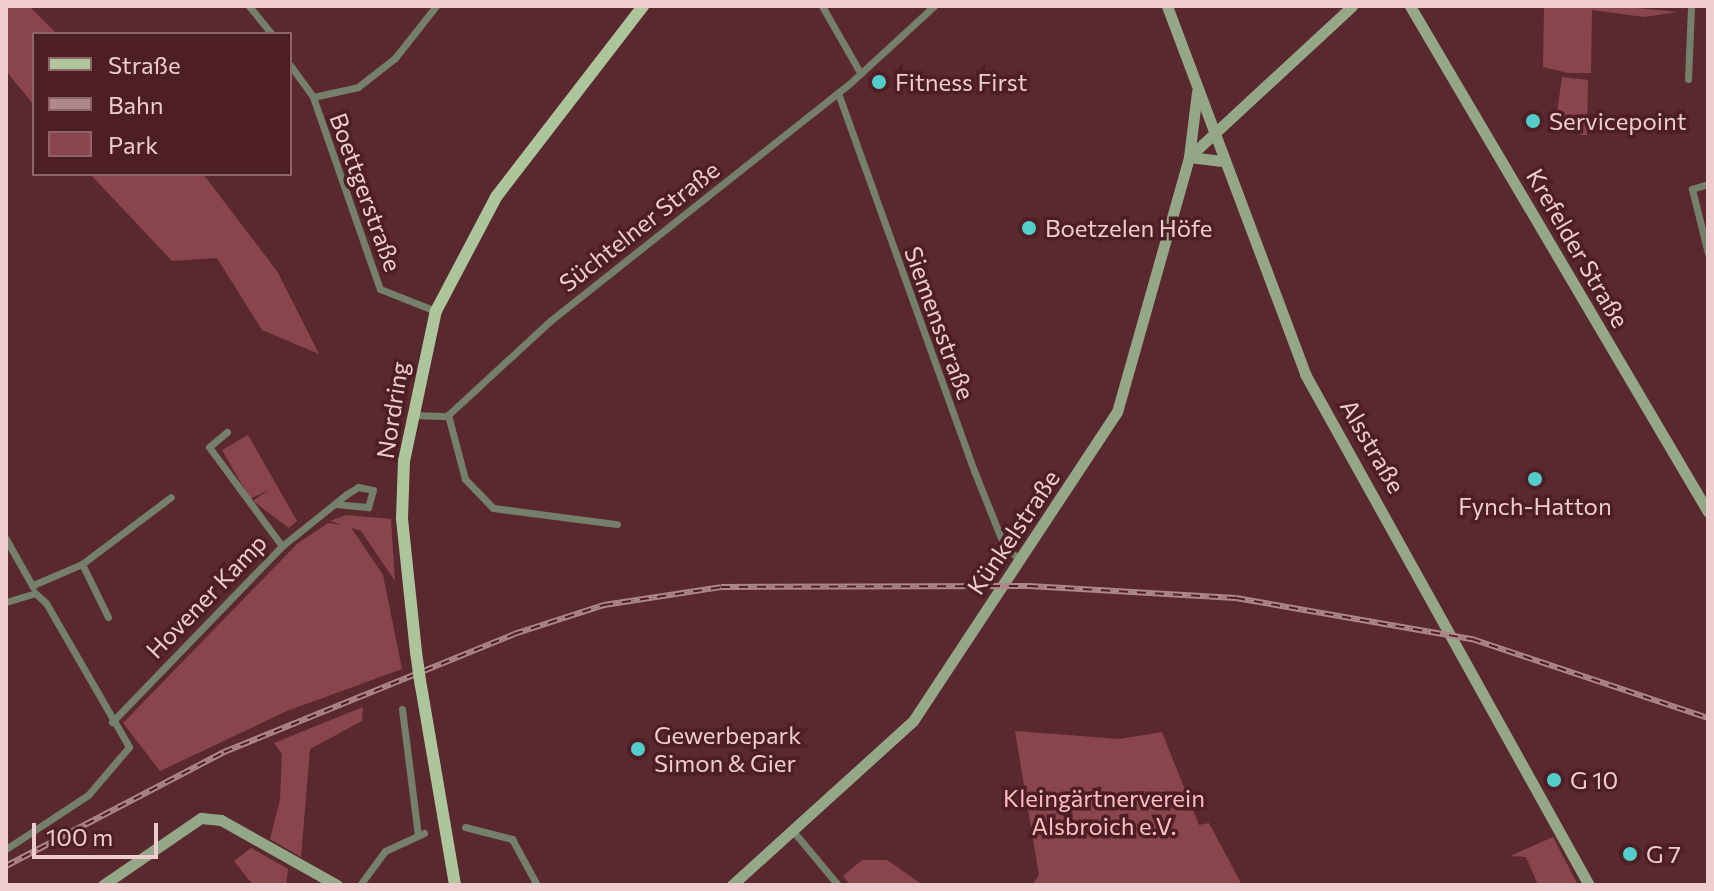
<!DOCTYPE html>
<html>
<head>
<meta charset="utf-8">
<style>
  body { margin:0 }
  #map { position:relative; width:1714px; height:891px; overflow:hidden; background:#5a292f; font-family:Commissioner,sans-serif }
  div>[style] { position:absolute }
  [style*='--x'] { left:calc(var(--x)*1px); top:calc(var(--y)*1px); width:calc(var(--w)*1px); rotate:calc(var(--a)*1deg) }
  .green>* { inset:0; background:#89454d }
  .street>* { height:7px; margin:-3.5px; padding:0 3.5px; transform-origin:3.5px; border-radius:3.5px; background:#74806c }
  .secondary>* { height:11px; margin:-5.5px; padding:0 5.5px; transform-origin:5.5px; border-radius:5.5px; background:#94a788 }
  .primary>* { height:12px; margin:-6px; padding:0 6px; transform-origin:6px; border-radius:6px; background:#acc59d }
  .rail>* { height:6px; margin-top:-3px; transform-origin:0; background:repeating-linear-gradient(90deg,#4e1e25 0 9px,#ae878a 0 18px); box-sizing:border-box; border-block:2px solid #ae878a }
  .primary-bridge>* { height:12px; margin:-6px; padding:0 6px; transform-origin:6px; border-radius:6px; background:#acc59d }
  .dots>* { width:22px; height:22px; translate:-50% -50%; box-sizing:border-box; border:4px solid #4e1e25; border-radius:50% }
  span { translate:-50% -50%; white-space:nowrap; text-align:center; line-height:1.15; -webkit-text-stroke:7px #4e1e25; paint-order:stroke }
  .poi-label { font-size:24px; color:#edcdcf }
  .left { translate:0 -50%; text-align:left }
  .street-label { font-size:24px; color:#edcdcf }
  .park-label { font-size:24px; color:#fdbec3 }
  .frame { position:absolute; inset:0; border:8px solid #edcdcf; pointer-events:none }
  .legend { position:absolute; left:32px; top:32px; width:260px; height:144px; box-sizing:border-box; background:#4e1e25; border:2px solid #8e6469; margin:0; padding:10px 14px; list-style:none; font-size:24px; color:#edcdcf }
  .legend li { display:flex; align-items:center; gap:16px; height:40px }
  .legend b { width:40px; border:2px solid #8e6469 }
  .scale { position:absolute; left:32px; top:823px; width:126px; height:36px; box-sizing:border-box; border:4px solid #edcdcf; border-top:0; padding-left:10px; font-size:24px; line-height:28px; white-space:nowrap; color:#edcdcf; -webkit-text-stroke:6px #4e1e25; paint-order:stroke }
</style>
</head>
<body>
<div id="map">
  <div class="green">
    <i style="clip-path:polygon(6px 6px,29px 6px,57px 34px,34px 34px,34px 105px,6px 71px)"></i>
    <i style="clip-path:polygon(1544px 6px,1618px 6px,1678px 12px,1644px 17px,1592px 10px,1591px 73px,1568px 73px,1543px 67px)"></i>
    <i style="clip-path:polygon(1562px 77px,1588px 80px,1587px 135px,1580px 135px,1578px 118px,1556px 120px)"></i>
    <i style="clip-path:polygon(90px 174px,203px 174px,277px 271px,319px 354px,262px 330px,217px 258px,172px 261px)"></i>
    <i style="clip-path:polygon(248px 435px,297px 521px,289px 528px,253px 501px,270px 489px,250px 499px,222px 450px)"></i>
    <i style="clip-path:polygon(346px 515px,391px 519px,395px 581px,361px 531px,330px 521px)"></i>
    <i style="clip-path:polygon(328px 523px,350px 526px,383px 575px,402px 669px,287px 711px,160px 771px,123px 723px,297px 544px)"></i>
    <i style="clip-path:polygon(363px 707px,362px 721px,310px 749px,301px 857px,270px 839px,280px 800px,282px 754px,274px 743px)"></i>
    <i style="clip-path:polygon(1015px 731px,1119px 739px,1162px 732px,1199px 825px,1209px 823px,1242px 885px,1032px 885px,1039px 875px)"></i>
    <i style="clip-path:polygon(1553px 837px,1578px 885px,1538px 885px,1526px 857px,1510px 856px)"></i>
    <i style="clip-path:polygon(251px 848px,288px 869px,286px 885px,253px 885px,234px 861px)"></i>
    <i style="clip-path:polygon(862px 860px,887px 860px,923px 885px,850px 885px,843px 876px)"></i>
  </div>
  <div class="street">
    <i style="--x:249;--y:6;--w:36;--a:51"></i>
    <i style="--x:822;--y:6;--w:78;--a:60.2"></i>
    <i style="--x:290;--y:65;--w:39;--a:54"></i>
    <i style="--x:313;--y:97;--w:46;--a:-12.5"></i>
    <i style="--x:358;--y:87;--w:47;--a:-38.1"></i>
    <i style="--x:395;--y:58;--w:66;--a:-51.7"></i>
    <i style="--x:1688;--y:79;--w:73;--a:-87.6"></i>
    <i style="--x:838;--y:93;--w:404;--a:70.2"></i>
    <i style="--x:975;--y:473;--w:81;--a:68.2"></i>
    <i style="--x:1005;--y:548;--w:19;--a:36"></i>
    <i style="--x:313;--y:97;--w:203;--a:70.8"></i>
    <i style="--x:380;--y:289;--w:60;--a:21.4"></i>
    <i style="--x:1708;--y:184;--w:17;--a:163"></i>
    <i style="--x:1692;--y:189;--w:66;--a:76"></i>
    <i style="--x:413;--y:415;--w:34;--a:2"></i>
    <i style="--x:447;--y:416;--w:140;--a:-42.7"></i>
    <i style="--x:550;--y:321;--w:380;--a:-38.4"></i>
    <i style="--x:848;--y:85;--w:117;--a:-42.6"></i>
    <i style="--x:448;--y:415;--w:66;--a:75.1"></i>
    <i style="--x:465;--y:479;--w:40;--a:46"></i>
    <i style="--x:493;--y:508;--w:125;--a:7.4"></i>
    <i style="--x:227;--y:432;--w:23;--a:140"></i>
    <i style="--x:209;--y:447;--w:123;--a:53.6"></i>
    <i style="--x:6;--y:539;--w:55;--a:60.6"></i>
    <i style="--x:82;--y:564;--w:59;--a:63.9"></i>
    <i style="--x:33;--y:585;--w:53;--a:-23.2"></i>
    <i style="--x:82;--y:564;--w:111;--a:-37"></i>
    <i style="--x:6;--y:602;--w:30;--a:-17"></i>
    <i style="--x:35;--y:593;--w:15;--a:42"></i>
    <i style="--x:46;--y:603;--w:166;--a:60"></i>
    <i style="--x:129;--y:747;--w:63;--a:130.5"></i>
    <i style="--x:88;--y:795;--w:98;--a:146.6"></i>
    <i style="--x:402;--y:709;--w:127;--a:82.8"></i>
    <i style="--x:112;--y:722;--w:245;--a:-46"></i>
    <i style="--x:282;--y:546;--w:83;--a:-38.7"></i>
    <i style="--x:347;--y:494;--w:13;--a:-32"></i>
    <i style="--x:358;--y:487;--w:15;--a:11"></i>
    <i style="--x:373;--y:490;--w:18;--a:106"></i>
    <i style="--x:368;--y:507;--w:33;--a:-175"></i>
    <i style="--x:465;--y:827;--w:49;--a:14.3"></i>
    <i style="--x:512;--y:839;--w:52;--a:61.5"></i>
    <i style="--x:793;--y:831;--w:70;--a:50.2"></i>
    <i style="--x:360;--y:885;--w:42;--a:-53.7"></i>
    <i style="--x:385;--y:851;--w:43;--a:-24.8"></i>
  </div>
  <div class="secondary">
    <i style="--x:1167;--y:6;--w:393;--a:69.4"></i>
    <i style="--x:1305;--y:374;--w:585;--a:60.94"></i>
    <i style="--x:1410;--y:6;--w:587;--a:59.5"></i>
    <i style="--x:1197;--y:92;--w:65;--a:97"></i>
    <i style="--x:1189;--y:157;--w:33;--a:7"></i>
    <i style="--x:103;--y:885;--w:119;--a:-34.4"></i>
    <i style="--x:201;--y:818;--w:20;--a:6"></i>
    <i style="--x:221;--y:820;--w:133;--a:29.3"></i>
    <i style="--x:732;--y:885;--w:244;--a:-42.2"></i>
    <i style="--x:913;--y:721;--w:370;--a:-56.6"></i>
    <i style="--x:1117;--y:412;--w:265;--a:-74.2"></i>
    <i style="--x:1189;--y:157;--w:222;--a:-42.8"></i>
  </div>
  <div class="primary">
    <i style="--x:416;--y:652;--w:135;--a:-96"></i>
    <i style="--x:402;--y:518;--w:57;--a:-88"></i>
    <i style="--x:404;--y:461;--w:153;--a:-78"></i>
    <i style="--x:436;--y:311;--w:129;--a:-62.2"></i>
    <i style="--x:496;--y:197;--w:241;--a:-52.4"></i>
    <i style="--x:421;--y:686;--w:202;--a:80.3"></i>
  </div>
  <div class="rail">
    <i style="--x:6;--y:866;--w:246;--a:-27.6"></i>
    <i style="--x:224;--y:752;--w:313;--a:-22.1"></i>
    <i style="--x:514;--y:634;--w:95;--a:-17.9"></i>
    <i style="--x:604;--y:605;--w:118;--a:-8.7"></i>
    <i style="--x:721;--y:587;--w:308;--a:-0.2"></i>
    <i style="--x:1029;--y:586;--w:207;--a:3.3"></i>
    <i style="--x:1236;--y:598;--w:240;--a:9.9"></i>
    <i style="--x:1472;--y:639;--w:249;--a:18.5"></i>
  </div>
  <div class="primary-bridge">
    <i style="--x:416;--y:652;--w:34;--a:82"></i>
  </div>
  <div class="dots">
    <i style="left:879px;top:82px;background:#53cdca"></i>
    <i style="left:1533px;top:121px;background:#53cdca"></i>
    <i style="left:1029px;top:228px;background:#53cdca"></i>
    <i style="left:1535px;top:479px;background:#53cdca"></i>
    <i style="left:638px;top:749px;background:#53cdca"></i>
    <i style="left:1554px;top:780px;background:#53cdca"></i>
    <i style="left:1630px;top:854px;background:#53cdca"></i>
  </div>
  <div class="poi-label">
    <span class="left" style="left:895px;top:82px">Fitness First</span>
    <span class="left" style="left:1549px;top:121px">Servicepoint</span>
    <span class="left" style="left:1045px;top:228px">Boetzelen Höfe</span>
    <span style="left:1535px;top:506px">Fynch-Hatton</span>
    <span class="left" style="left:654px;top:749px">Gewerbepark<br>Simon &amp; Gier</span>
    <span class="left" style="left:1570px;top:780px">G 10</span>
    <span class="left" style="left:1646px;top:854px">G 7</span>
  </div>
  <div class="street-label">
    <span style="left:366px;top:192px;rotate:70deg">Boettgerstraße</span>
    <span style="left:639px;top:226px;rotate:-38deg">Süchtelner Straße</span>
    <span style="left:1578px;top:248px;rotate:60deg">Krefelder Straße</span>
    <span style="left:940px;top:323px;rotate:70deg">Siemensstraße</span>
    <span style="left:392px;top:410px;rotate:-81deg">Nordring</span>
    <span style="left:1373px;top:446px;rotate:60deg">Alsstraße</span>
    <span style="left:1013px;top:532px;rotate:-56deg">Künkelstraße</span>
    <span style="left:206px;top:596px;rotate:-46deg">Hovener Kamp</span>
  </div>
  <div class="park-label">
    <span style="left:1104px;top:812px">Kleingärtnerverein<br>Alsbroich e.V.</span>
  </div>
  <div class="frame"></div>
  <ul class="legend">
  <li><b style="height:10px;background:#acc59d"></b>Straße</li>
  <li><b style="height:10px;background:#ae878a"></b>Bahn</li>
  <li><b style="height:22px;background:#89454d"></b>Park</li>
  </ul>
  <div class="scale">100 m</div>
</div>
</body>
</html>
